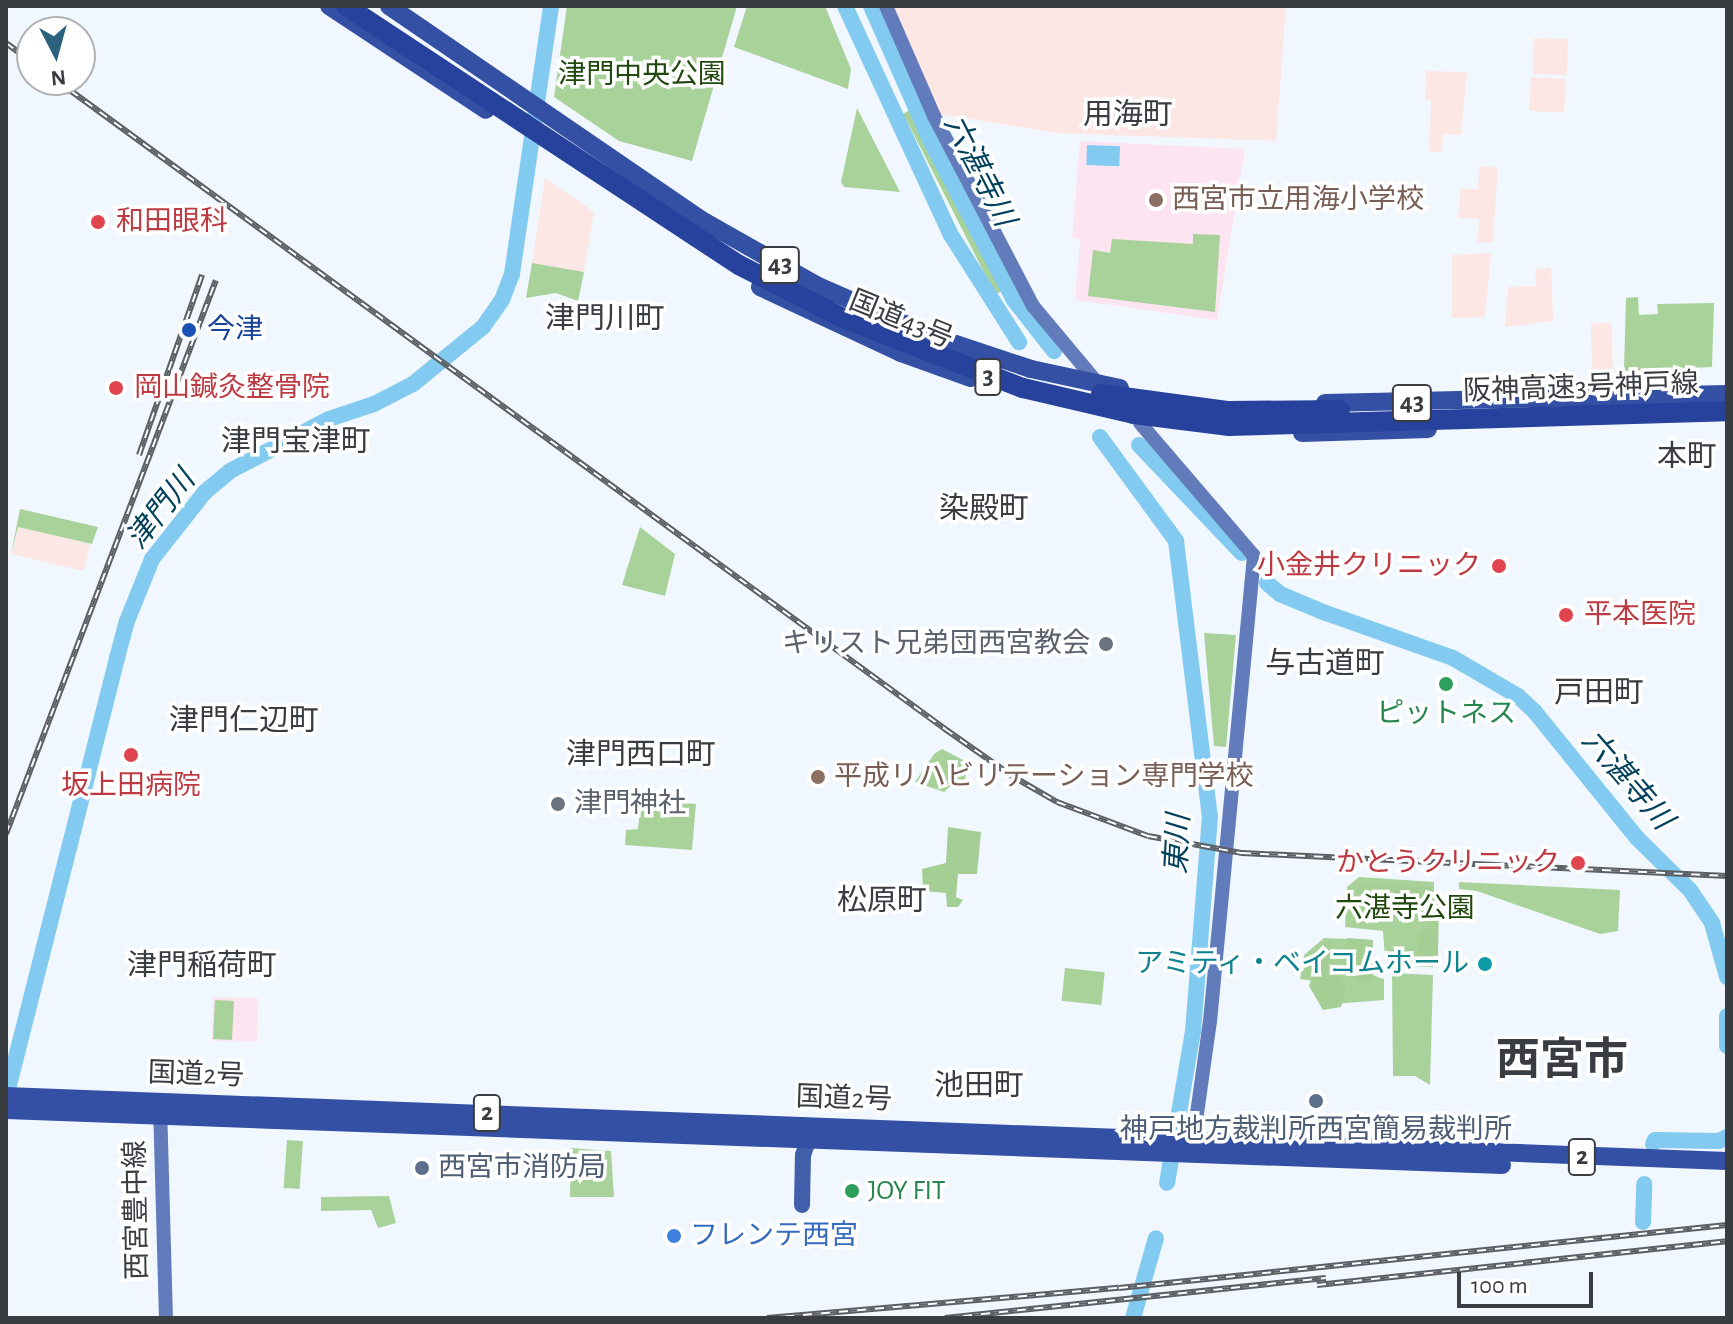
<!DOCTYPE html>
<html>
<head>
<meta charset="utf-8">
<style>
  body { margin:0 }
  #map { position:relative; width:1733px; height:1324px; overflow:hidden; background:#f1f7ff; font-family:"Alegreya Sans","Noto Sans JP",sans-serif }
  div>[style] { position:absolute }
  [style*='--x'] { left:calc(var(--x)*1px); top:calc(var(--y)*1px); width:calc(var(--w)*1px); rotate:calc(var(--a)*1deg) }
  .industrial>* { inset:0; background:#fce7e5; transform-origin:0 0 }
  .education>* { inset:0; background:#fce5f1; transform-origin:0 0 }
  .green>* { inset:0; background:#a9d29a; transform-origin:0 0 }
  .forest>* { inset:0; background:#a4ce94 }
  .water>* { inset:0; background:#83caf1; transform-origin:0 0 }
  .river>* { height:16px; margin:-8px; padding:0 8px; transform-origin:8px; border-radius:8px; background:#83caf1 }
  .secondary>* { height:14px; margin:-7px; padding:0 7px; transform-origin:7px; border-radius:7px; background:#627cbb }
  .primary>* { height:16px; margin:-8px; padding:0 8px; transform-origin:8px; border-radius:8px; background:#415eab }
  .trunk>* { height:18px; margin:-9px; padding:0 9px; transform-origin:9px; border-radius:9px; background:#3450a4 }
  .motorway>* { height:20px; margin:-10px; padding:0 10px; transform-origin:10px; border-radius:10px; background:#26429c }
  .rail>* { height:6px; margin-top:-3px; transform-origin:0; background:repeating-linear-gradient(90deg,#fff 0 9px,#5b5f64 0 18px); box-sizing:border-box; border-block:2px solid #5b5f64 }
  .dots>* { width:22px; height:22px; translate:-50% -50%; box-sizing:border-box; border:4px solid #fff; border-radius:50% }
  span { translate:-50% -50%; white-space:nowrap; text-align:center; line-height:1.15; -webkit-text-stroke:7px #fff; paint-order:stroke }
  .shield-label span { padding:2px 6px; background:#fff; border:2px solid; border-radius:6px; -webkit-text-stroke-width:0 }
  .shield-label { font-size:26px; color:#393c40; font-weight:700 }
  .park-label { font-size:28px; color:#21480e }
  .education-label { font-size:28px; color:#785e54 }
  .left { translate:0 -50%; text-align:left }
  .health-label { font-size:28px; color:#be3a42 }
  .right { translate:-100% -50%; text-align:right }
  .street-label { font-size:28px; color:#393c40 }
  .transit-label { font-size:28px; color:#164399 }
  .worship-label { font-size:28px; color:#5b616d }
  .leisure-label { font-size:28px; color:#27864d }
  .culture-label { font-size:28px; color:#0d838f }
  .service-label { font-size:28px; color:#4e5e75 }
  .shop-label { font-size:28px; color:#366cbe }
  .neighbourhood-label { font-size:30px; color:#393c40 }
  .water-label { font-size:30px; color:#02415b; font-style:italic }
  .town-label { font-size:44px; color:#393c40; font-weight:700 }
  .frame { position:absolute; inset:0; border:8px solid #393c40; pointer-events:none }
  .north { position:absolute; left:16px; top:16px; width:80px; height:80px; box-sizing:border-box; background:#fff; border:2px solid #b0b1b3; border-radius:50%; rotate:174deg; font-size:22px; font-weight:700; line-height:32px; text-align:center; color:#393c40 }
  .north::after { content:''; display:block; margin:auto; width:28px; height:36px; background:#2c617d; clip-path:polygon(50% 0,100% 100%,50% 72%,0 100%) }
  .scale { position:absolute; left:1457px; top:1272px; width:136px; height:36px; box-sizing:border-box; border:4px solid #393c40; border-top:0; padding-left:10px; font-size:24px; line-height:28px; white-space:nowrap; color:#393c40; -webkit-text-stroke:6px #fff; paint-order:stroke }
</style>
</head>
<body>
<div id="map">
  <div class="industrial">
    <i style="clip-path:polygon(891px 6px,1286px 6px,1276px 141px,1056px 133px,939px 114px)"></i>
    <i style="left:1534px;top:38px;width:34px;height:36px;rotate:2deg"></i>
    <i style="clip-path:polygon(1426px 71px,1467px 72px,1461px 135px,1443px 134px,1442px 152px,1429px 151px,1431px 101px,1425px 100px)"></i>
    <i style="left:1531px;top:77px;width:35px;height:34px;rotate:3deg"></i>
    <i style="clip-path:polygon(1479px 166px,1498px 167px,1493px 242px,1477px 243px,1479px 219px,1458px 218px,1461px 189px,1478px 189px)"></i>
    <i style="clip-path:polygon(545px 178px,594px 212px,584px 272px,532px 263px)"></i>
    <i style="clip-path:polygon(1491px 253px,1485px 317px,1452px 318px,1452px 255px)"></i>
    <i style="clip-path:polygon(1551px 268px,1552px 284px,1546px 285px,1552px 285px,1553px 321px,1505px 327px,1508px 287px,1536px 286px,1535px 269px)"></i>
    <i style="left:1612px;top:323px;width:50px;height:21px;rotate:89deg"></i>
    <i style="left:18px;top:527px;width:74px;height:28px;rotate:13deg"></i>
  </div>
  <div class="education">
    <i style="clip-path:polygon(1080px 141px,1245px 149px,1217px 320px,1075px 300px,1080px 240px,1072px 238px)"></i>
    <i style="left:213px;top:997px;width:45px;height:44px;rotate:1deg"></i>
  </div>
  <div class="green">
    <i style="clip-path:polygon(567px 6px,737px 6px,692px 161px,619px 141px,554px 97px)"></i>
    <i style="clip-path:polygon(747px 6px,825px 6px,851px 69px,848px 89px,734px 47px)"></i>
    <i style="clip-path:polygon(857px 108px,900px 192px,844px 187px,841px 182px)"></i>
    <i style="left:912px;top:109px;width:203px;height:10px;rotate:63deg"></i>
    <i style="clip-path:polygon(1193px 234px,1220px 235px,1215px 312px,1088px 296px,1093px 250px,1110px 253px,1112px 239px,1193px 244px)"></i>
    <i style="clip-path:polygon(532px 263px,584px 272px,578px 301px,556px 293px,526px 298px)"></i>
    <i style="clip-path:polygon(1638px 297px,1639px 315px,1658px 314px,1657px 304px,1714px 303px,1712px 367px,1624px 371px,1626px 298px)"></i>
    <i style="clip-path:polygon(20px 509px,98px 527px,92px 544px,18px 527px,11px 554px)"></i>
    <i style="clip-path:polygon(640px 527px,675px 554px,665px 596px,622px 585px)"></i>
    <i style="clip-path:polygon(1204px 633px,1236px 635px,1226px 747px,1214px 746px)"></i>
    <i style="clip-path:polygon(942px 749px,967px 762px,965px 781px,958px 779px,944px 792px,915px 782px,934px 754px)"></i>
    <i style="clip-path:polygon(641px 799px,696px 804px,692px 850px,625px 845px,626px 830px,638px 829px)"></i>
    <i style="clip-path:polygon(1359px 877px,1434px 882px,1433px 967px,1392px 965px,1385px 959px,1383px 931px,1345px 927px,1347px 887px)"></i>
    <i style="clip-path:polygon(1459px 882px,1620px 890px,1618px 931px,1600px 934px,1477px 891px,1459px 889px)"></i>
    <i style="clip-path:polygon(1324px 938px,1372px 940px,1373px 975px,1384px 979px,1384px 1000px,1320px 1005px,1315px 981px,1300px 979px,1304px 955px)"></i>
    <i style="left:1065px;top:968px;width:40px;height:33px;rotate:6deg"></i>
    <i style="clip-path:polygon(1392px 973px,1433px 975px,1430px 1085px,1415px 1076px,1393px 1076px)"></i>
    <i style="left:215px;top:1000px;width:19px;height:39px;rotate:3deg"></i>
    <i style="left:287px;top:1140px;width:16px;height:48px;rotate:4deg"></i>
    <i style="clip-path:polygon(571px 1148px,611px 1151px,614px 1197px,570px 1197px)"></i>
    <i style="clip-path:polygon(389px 1196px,396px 1223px,378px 1228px,371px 1210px,321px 1211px,321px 1197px)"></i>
  </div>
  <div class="forest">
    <i style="clip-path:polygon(948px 827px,981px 832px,977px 874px,958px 874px,956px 897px,963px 900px,958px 907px,947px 907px,946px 893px,923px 891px,922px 869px,946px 863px)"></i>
    <i style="clip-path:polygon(1362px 883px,1431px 887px,1439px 904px,1438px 956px,1421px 954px,1418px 950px,1417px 932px,1429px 927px,1431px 915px,1430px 907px,1420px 896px,1404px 895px,1392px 901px,1388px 907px,1378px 906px,1356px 892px)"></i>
    <i style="clip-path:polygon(1347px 938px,1373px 940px,1372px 979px,1359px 983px,1347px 974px,1341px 958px)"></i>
    <i style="clip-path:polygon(1326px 941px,1334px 944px,1334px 965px,1346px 989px,1341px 1007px,1323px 1010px,1309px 986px,1314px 972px,1305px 975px,1307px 957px)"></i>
  </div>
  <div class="water">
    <i style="left:1087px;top:145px;width:33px;height:20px;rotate:2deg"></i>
  </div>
  <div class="river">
    <i style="--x:845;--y:6;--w:252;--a:65.2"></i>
    <i style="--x:951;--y:235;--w:127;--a:57.6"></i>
    <i style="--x:871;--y:6;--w:146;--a:66.2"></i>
    <i style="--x:930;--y:140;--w:181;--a:62.3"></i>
    <i style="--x:1014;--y:300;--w:65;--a:51.9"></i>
    <i style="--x:1100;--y:437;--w:129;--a:53.8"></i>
    <i style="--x:1176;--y:541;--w:277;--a:83"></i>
    <i style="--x:1210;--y:816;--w:216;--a:94.5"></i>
    <i style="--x:1193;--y:1031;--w:154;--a:99.7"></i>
    <i style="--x:1139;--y:445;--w:149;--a:46.4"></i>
    <i style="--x:1267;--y:583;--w:17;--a:40"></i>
    <i style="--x:1280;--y:594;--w:47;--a:22.7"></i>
    <i style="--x:1323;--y:612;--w:138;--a:19.5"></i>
    <i style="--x:1453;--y:658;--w:75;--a:30.3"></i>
    <i style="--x:1518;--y:696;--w:23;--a:43"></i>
    <i style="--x:1535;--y:712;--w:162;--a:51"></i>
    <i style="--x:1637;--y:838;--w:74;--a:44.5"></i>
    <i style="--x:1690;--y:890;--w:40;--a:56"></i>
    <i style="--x:1712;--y:923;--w:56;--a:74.5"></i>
    <i style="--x:1727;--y:1016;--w:30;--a:90"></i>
    <i style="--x:6;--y:1097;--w:453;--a:-75.8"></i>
    <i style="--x:117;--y:658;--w:38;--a:-75"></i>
    <i style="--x:127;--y:621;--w:67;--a:-68"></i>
    <i style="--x:152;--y:559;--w:85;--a:-51.7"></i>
    <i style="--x:205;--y:492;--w:33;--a:-40"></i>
    <i style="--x:230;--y:471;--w:112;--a:-27.7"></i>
    <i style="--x:329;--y:419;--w:47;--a:-18.4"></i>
    <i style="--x:374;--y:404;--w:44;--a:-27.1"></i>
    <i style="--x:413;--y:384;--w:90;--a:-39.2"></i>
    <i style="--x:483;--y:327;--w:33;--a:-55"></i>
    <i style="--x:502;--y:300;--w:28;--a:-69"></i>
    <i style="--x:512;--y:274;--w:271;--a:-81.7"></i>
    <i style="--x:1653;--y:1144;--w:4;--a:-63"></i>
    <i style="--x:1655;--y:1140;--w:64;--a:0.9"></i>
    <i style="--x:1719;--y:1141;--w:9;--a:-27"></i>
    <i style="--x:1643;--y:1222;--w:38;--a:-88"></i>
    <i style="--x:1133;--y:1318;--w:83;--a:-74"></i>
  </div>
  <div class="secondary">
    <i style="--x:886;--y:6;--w:120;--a:66.4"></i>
    <i style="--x:934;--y:116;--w:214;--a:62.5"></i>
    <i style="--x:1033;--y:306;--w:103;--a:50.1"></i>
    <i style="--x:1140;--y:423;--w:175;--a:49.4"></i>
    <i style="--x:1254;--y:556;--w:467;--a:95.4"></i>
    <i style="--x:1210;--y:1021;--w:129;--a:98"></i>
    <i style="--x:160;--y:1105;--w:213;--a:88.4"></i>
  </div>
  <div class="primary">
    <i style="--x:802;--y:1205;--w:50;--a:-88.9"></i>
    <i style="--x:803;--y:1155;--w:27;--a:-70"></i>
  </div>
  <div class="trunk">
    <i style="--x:329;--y:6;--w:188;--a:33.5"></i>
    <i style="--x:389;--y:6;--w:377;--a:34.4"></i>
    <i style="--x:700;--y:219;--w:133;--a:29.6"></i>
    <i style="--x:816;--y:285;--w:130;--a:23.6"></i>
    <i style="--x:935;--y:337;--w:101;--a:18.4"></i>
    <i style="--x:1031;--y:369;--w:91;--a:12.1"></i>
    <i style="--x:760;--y:287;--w:156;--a:25.1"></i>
    <i style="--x:901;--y:353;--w:74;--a:19.7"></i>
    <i style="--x:1325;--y:403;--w:402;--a:-1.3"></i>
    <i style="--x:1302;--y:433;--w:126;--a:-1.8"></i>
    <i style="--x:6;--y:1096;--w:1722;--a:2.16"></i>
    <i style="--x:6;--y:1110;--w:1497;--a:2.11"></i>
  </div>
  <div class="motorway">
    <i style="--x:346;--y:6;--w:471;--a:33.4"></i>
    <i style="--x:739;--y:265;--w:117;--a:27"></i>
    <i style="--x:843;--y:318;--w:193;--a:21.3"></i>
    <i style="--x:1023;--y:388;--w:114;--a:13.2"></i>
    <i style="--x:1134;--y:414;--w:96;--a:7.2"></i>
    <i style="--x:1229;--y:426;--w:498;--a:-1.7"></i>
    <i style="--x:1101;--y:394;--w:129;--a:7.6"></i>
    <i style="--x:1229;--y:411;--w:111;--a:-0.5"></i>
  </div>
  <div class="rail">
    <i style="--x:6;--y:43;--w:32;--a:36"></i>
    <i style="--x:56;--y:80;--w:1101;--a:36.13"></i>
    <i style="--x:945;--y:729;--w:82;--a:35"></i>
    <i style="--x:1012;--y:776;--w:52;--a:30"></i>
    <i style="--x:1057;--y:802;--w:97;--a:20.5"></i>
    <i style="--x:1148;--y:836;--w:96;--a:10.3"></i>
    <i style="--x:1242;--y:853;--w:486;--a:2.7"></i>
    <i style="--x:139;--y:455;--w:191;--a:-70.7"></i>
    <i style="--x:6;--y:834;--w:592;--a:-69.24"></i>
    <i style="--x:1317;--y:1285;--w:412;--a:-6.1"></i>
    <i style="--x:767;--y:1318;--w:353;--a:-4.9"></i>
    <i style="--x:1119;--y:1288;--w:611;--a:-5.92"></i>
    <i style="--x:945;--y:1318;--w:383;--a:-6"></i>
  </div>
  <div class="dots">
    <i style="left:1156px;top:200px;background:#8d6e63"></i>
    <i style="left:98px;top:222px;background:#e0444e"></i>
    <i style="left:189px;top:330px;background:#1a4fb4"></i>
    <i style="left:116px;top:388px;background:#e0444e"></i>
    <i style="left:1499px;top:566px;background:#e0444e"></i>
    <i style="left:1566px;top:615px;background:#e0444e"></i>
    <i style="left:1106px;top:644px;background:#6b7280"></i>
    <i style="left:1446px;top:684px;background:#2e9e5b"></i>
    <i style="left:131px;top:755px;background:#e0444e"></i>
    <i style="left:818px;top:777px;background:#8d6e63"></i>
    <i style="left:558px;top:804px;background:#6b7280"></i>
    <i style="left:1578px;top:863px;background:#e0444e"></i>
    <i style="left:1485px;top:964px;background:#0f9aa8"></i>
    <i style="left:1316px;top:1101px;background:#5c6f8a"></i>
    <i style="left:422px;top:1168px;background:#5c6f8a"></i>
    <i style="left:852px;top:1191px;background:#2e9e5b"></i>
    <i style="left:674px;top:1236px;background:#3f7fe0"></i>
  </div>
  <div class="shield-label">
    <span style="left:780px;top:265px">43</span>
    <span style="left:988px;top:377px">3</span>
    <span style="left:1412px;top:403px">43</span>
    <span style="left:487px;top:1113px">2</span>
    <span style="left:1582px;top:1157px">2</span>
  </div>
  <div class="park-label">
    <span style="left:642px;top:75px">津門中央公園</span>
    <span style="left:1405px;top:909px">六湛寺公園</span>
  </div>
  <div class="education-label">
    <span class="left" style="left:1172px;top:200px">西宮市立用海小学校</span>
    <span class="left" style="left:834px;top:777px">平成リハビリテーション専門学校</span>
  </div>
  <div class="health-label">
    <span class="left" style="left:116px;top:222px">和田眼科</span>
    <span class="left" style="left:134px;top:388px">岡山鍼灸整骨院</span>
    <span class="right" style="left:1481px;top:566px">小金井クリニック</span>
    <span class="left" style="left:1584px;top:615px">平本医院</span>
    <span style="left:131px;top:786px">坂上田病院</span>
    <span class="right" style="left:1560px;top:863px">かとうクリニック</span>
  </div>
  <div class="street-label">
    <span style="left:901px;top:320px;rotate:22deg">国道43号</span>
    <span style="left:1581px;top:388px;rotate:-2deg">阪神高速3号神戸線</span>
    <span style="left:196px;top:1075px;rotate:2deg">国道2号</span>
    <span style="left:844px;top:1099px;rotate:2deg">国道2号</span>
    <span style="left:137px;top:1210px;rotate:-91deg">西宮豊中線</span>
  </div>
  <div class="transit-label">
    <span class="left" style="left:207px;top:330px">今津</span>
  </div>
  <div class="worship-label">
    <span class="right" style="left:1090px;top:644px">キリスト兄弟団西宮教会</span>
    <span class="left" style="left:574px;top:804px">津門神社</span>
  </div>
  <div class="leisure-label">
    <span style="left:1446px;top:714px">ピットネス</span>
    <span class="left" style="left:868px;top:1191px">JOY FIT</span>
  </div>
  <div class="culture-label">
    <span class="right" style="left:1469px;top:964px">アミティ・ベイコムホール</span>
  </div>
  <div class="service-label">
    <span style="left:1316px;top:1130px">神戸地方裁判所西宮簡易裁判所</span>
    <span class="left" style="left:438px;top:1168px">西宮市消防局</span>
  </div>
  <div class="shop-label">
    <span class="left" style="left:690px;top:1236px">フレンテ西宮</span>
  </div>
  <div class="neighbourhood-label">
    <span style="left:1128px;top:115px">用海町</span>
    <span style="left:605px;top:319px">津門川町</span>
    <span style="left:296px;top:442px">津門宝津町</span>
    <span style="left:1687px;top:457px">本町</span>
    <span style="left:984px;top:509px">染殿町</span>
    <span style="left:1325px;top:664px">与古道町</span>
    <span style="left:1599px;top:693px">戸田町</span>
    <span style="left:244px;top:721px">津門仁辺町</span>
    <span style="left:641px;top:755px">津門西口町</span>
    <span style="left:882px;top:901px">松原町</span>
    <span style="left:202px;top:966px">津門稲荷町</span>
    <span style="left:979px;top:1086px">池田町</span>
  </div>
  <div class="water-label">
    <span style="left:979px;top:171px;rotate:63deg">六湛寺川</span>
    <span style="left:161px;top:510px;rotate:-52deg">津門川</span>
    <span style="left:1627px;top:780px;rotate:49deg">六湛寺川</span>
    <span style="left:1178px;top:844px;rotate:-87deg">東川</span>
  </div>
  <div class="town-label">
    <span style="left:1562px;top:1061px">西宮市</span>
  </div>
  <div class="frame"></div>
  <div class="north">N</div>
  <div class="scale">100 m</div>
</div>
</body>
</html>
